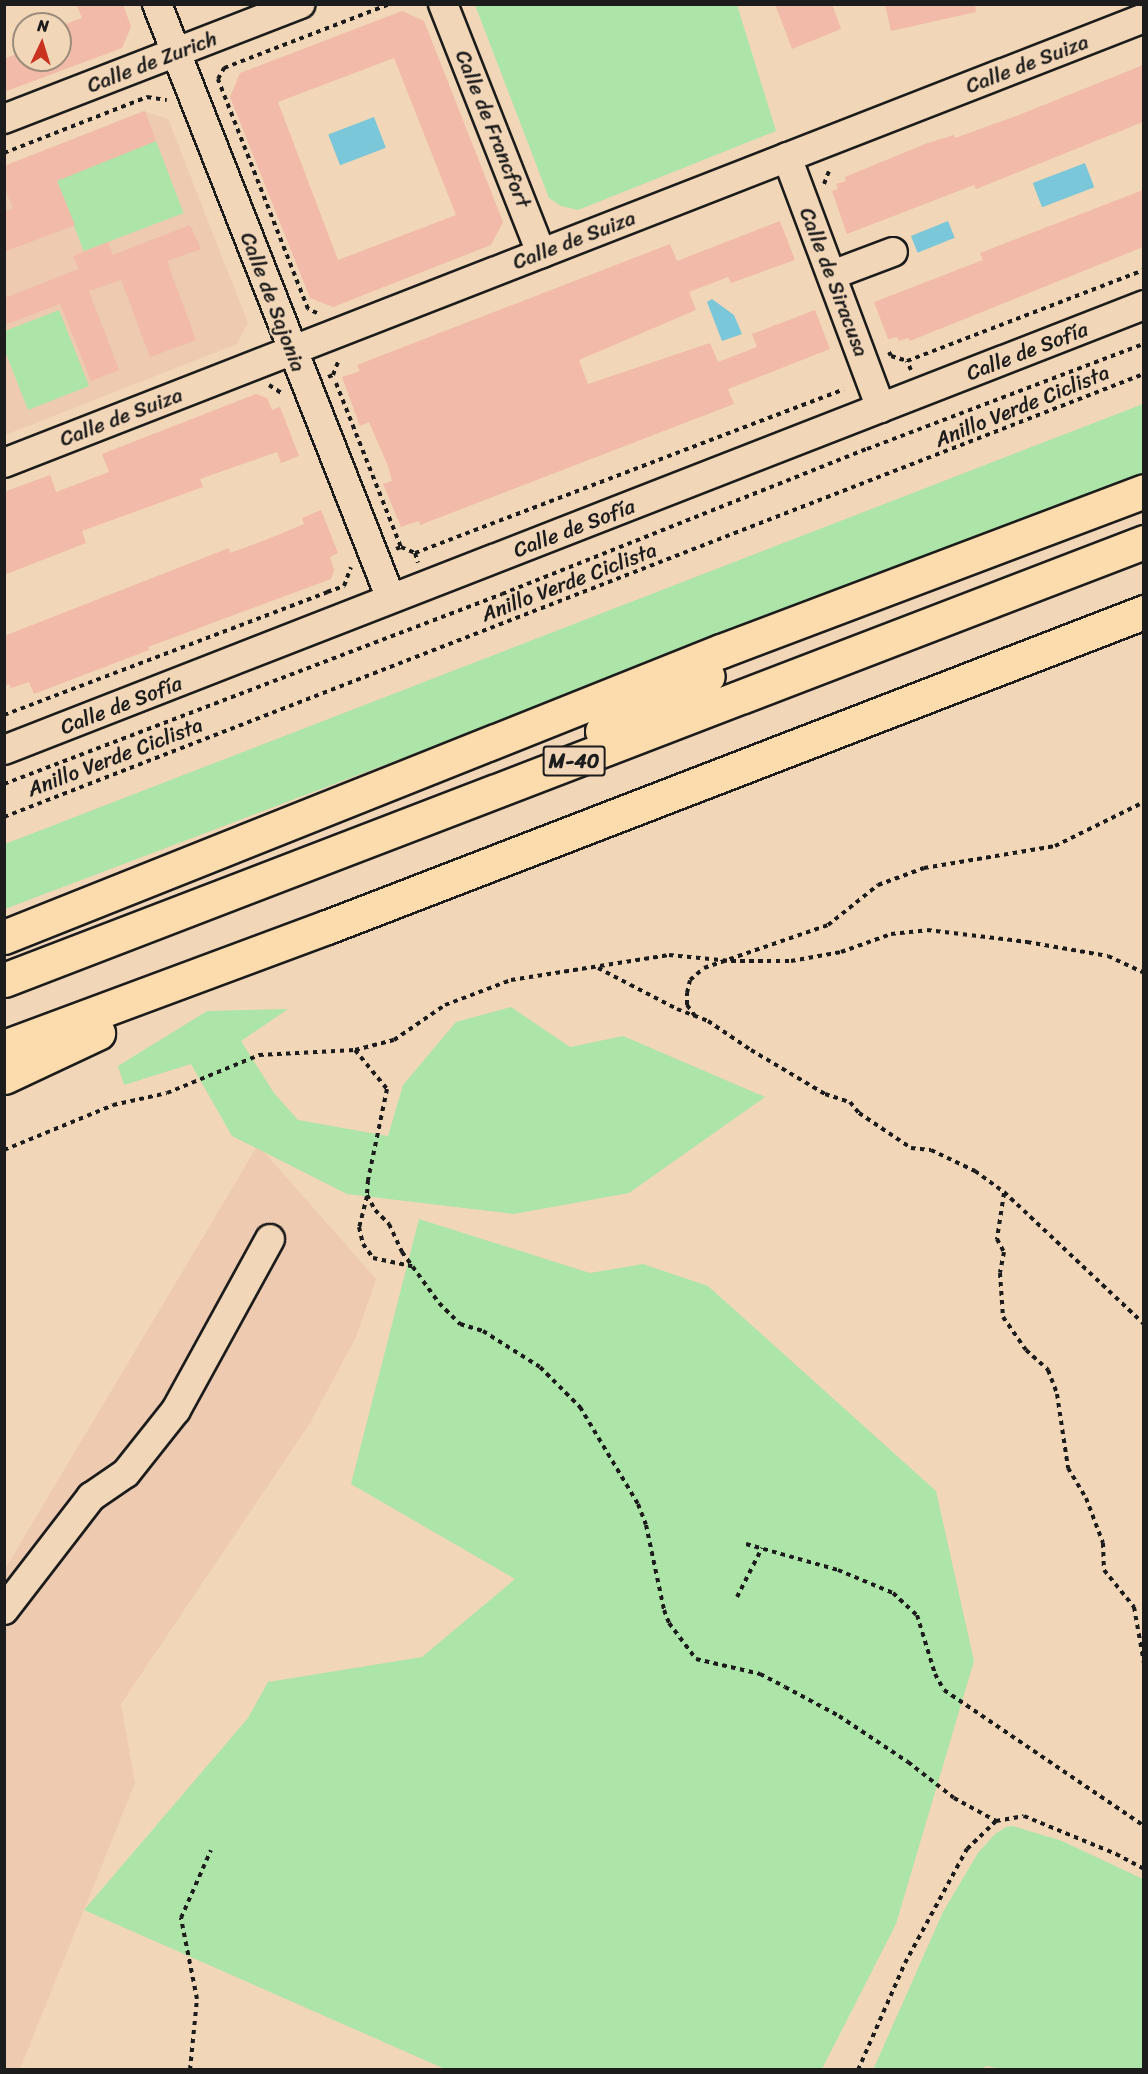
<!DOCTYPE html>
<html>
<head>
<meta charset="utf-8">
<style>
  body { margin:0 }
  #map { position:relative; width:1148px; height:2074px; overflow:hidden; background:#f2d6b8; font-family:Sriracha,sans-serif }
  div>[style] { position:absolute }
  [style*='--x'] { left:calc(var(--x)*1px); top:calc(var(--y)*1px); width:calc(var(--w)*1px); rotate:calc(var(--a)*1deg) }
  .built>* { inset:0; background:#eecab1 }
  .green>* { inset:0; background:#ade4a7; transform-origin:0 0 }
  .water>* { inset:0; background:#79c7d8; transform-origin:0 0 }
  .building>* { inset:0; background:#f1baa9 }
  .path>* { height:4px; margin-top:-2px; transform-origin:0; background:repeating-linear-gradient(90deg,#1c1c1c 0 4.5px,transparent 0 9px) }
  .roads { filter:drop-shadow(2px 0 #1c1c1c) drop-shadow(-2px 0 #1c1c1c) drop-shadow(0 2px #1c1c1c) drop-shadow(0 -2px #1c1c1c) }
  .minor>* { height:28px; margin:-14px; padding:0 14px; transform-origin:14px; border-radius:14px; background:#f2d6b8 }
  .highway>* { height:33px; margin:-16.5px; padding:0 16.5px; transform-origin:16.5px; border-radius:16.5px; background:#fcdcac }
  span { translate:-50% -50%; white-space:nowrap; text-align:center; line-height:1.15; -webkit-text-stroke:4.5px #f2d6b8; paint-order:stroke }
  .shield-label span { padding:2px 4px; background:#f2d6b8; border:2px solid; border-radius:4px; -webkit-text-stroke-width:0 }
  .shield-label { font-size:20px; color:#1c1c1c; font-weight:700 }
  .street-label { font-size:21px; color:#1c1c1c }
  .frame { position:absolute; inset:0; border:6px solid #1c1c1c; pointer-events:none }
  .north { position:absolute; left:12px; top:12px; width:60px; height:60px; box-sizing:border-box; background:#f2d6b8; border:2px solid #9c8c7a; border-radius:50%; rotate:4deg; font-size:16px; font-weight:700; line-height:24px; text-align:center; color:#1c1c1c }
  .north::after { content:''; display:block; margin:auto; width:21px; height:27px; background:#c8321e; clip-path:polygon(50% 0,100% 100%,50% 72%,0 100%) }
</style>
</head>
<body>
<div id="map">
  <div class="built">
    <i style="clip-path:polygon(143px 111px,168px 119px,248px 323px,237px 344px,5px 435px,5px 166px)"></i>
    <i style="clip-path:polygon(258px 1145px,376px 1279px,356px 1337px,310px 1423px,121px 1704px,135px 1783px,20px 2069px,5px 2070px,5px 1569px)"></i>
  </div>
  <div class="green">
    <i style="clip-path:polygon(475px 5px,737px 5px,776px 131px,578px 210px,561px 206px,549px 198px)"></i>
    <i style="left:156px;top:141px;width:77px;height:107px;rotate:69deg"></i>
    <i style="clip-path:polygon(59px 310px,89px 386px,28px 410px,5px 351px,5px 331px)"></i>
    <i style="clip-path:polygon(1143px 404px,1143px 474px,793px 610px,5px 909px,5px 844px)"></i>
    <i style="clip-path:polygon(511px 1007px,570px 1047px,623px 1036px,765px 1097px,629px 1193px,514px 1214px,347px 1194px,232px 1136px,191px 1064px,124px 1085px,118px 1066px,207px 1011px,288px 1009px,241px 1041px,274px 1093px,298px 1120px,388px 1136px,403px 1085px,456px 1022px)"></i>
    <i style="clip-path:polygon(419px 1219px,590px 1273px,643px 1264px,708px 1286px,936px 1491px,974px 1661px,896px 1924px,822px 2069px,445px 2069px,84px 1910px,248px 1718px,268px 1682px,422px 1657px,515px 1579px,351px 1484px)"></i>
    <i style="clip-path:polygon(1013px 1826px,1062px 1841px,1143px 1879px,1143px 2069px,1010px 2070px,986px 2066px,982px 2070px,873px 2070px,943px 1912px,978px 1853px,994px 1835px,1006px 1827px)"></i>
  </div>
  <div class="water">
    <i style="left:374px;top:117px;width:33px;height:49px;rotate:69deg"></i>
    <i style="left:1085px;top:163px;width:26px;height:56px;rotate:69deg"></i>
    <i style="left:948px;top:221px;width:18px;height:40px;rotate:68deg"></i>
    <i style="clip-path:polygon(712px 299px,734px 315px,742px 334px,722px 341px,707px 302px)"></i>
  </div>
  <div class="building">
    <i style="clip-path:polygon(76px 4px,123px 4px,131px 27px,122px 48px,4px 92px,4px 59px,24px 51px,24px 60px,60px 60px,60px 26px,82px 18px)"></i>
    <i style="clip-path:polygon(775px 4px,832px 4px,841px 29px,792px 49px)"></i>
    <i style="clip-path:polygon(885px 4px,975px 4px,976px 12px,891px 31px)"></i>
    <i style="clip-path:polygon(evenodd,402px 11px,424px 21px,503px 222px,491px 245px,333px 307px,310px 298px,230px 97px,240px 73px,402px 11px,394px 58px,456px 215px,338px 260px,278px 102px,394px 58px)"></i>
    <i style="clip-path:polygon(1143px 65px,1143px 122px,976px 189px,974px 185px,847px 234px,832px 191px,838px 189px,836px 184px,846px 181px,845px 177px,925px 144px,954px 135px,955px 138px,1019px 115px)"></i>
    <i style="clip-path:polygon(145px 111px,156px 141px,57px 181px,75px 225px,4px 252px,4px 212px,13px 208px,4px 186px,4px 166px)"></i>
    <i style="clip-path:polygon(1143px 190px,1143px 247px,910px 341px,908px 338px,899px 341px,897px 337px,888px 339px,874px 302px,983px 260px,980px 253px)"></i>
    <i style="clip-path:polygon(780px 221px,795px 260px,731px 283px,728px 277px,689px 292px,696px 310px,579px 360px,588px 384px,710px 343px,718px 362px,757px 347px,752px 334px,815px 310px,830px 349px,728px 389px,734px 404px,420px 525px,419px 521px,401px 527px,383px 484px,392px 481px,388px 466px,369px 422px,360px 426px,342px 377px,360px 371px,357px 365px,670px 244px,677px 261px)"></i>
    <i style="clip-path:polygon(190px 225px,201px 249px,167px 261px,196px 340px,150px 357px,121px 280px,89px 291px,119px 370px,91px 381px,60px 304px,4px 325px,4px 298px,79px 269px,73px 256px,108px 242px,113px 255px)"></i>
    <i style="clip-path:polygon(256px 394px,267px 398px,272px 410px,280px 407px,299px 456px,281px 463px,277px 452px,200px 479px,203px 487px,82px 531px,86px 543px,4px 575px,4px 492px,50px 475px,56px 492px,109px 472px,102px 454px)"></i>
    <i style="clip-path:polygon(321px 510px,338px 553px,330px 557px,334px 570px,331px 579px,148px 647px,149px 650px,34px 694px,29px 682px,11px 688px,9px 684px,4px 686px,4px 636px,229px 548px,230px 553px,268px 539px,304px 524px,302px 518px)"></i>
  </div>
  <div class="path">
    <i style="--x:4;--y:153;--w:154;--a:-21.4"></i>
    <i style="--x:147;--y:97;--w:20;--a:9"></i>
    <i style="--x:824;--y:184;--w:17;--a:-69"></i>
    <i style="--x:317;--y:313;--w:10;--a:-156"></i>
    <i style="--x:308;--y:309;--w:247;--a:-111.4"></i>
    <i style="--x:218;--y:79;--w:13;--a:-61"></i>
    <i style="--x:224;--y:68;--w:178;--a:-21.1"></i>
    <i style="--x:889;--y:352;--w:4;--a:63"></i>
    <i style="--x:891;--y:356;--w:17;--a:17"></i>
    <i style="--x:911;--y:370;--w:10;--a:-114"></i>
    <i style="--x:907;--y:361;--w:254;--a:-21"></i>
    <i style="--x:328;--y:377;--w:5;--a:-22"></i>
    <i style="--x:333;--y:375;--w:17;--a:-69"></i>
    <i style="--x:336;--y:383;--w:176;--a:68.4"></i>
    <i style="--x:269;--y:385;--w:17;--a:33"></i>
    <i style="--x:396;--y:549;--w:5;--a:-22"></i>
    <i style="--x:401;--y:547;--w:15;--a:23"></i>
    <i style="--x:415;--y:553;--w:10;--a:73"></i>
    <i style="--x:415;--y:553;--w:459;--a:-20.9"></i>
    <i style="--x:327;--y:592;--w:18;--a:-19"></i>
    <i style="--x:344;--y:586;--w:20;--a:-70"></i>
    <i style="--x:4;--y:715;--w:346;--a:-20.8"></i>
    <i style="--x:4;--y:784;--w:533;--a:-20.88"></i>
    <i style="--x:502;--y:594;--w:393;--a:-21.7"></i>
    <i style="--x:867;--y:449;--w:296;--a:-20.8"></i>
    <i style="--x:4;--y:817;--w:1223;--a:-21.24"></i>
    <i style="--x:598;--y:968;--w:89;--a:27.4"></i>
    <i style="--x:677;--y:1009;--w:33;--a:21"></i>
    <i style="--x:708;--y:1021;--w:52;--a:34"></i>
    <i style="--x:751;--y:1050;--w:86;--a:30.7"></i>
    <i style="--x:825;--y:1094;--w:26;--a:18"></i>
    <i style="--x:850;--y:1102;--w:14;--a:51"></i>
    <i style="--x:859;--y:1113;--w:63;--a:33.9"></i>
    <i style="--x:911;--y:1148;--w:20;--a:6"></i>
    <i style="--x:931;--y:1150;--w:49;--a:25.5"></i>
    <i style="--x:975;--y:1171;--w:36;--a:36"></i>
    <i style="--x:1004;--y:1192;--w:192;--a:43.3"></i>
    <i style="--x:695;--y:1016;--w:14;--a:-126"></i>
    <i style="--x:687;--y:1005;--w:12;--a:-90"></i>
    <i style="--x:687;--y:993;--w:13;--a:-77"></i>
    <i style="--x:690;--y:980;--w:18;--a:-41"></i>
    <i style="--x:704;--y:968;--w:131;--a:-19.1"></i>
    <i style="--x:828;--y:925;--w:64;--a:-38.7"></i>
    <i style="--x:878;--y:885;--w:49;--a:-20.3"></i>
    <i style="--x:924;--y:868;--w:133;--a:-9.5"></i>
    <i style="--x:1055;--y:846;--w:99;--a:-26.3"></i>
    <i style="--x:355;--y:1050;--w:40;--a:-14.4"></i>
    <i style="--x:394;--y:1040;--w:62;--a:-34.5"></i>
    <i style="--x:445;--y:1005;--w:71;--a:-20.7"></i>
    <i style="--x:511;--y:980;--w:160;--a:-9"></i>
    <i style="--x:669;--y:955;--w:62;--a:5.5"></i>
    <i style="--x:731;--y:961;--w:60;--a:0"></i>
    <i style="--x:791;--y:961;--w:51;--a:-10.2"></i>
    <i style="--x:841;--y:952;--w:53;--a:-19.8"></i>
    <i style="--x:891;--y:934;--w:36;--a:-6"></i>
    <i style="--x:927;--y:930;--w:101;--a:6.8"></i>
    <i style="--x:1027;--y:942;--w:82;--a:9.8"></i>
    <i style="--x:1108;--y:956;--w:40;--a:25"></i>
    <i style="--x:4;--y:1150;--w:118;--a:-22.4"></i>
    <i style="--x:113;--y:1105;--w:55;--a:-12.5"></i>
    <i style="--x:167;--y:1093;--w:100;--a:-22.4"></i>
    <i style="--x:259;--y:1055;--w:96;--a:-3"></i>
    <i style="--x:355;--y:1050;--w:50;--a:50.6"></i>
    <i style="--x:387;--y:1089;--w:93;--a:101.8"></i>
    <i style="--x:368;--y:1180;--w:15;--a:94"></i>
    <i style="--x:367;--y:1195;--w:17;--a:62"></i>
    <i style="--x:375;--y:1210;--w:20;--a:45"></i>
    <i style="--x:389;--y:1224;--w:31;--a:65"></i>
    <i style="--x:402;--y:1252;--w:63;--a:54"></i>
    <i style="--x:439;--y:1303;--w:30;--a:45"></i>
    <i style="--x:460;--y:1324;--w:24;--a:17"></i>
    <i style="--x:483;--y:1331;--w:67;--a:32.3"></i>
    <i style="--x:540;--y:1367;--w:57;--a:45"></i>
    <i style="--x:580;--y:1407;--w:113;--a:59.1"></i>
    <i style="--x:638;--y:1504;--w:22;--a:69"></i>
    <i style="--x:646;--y:1525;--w:87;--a:78"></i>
    <i style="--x:664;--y:1610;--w:14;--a:69"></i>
    <i style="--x:669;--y:1623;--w:45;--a:53.1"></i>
    <i style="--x:696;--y:1659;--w:66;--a:13.2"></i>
    <i style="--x:760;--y:1674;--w:28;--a:27"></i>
    <i style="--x:785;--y:1687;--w:61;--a:28.2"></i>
    <i style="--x:839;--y:1716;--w:83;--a:33.7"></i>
    <i style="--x:908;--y:1762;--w:58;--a:38"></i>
    <i style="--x:954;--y:1798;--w:48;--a:28.7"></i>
    <i style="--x:1004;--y:1193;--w:47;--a:98.7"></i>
    <i style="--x:997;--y:1239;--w:15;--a:62"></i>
    <i style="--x:1004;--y:1252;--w:21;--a:101"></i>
    <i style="--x:1000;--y:1273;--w:44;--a:86.1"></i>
    <i style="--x:1003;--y:1317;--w:40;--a:55.1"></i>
    <i style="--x:1026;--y:1350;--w:30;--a:42"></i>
    <i style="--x:1048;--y:1370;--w:26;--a:69"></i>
    <i style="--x:1057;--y:1394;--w:75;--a:81.5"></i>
    <i style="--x:1068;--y:1468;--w:35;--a:59"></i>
    <i style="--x:1086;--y:1498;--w:48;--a:69.3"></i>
    <i style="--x:1103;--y:1543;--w:27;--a:88"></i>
    <i style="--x:1104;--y:1570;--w:48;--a:51"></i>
    <i style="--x:1134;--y:1607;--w:57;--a:79.9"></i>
    <i style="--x:367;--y:1196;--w:32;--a:104"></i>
    <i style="--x:359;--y:1227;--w:17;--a:77"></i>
    <i style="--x:363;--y:1244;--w:17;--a:54"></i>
    <i style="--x:373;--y:1258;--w:40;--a:12"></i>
    <i style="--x:746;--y:1544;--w:96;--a:15.8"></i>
    <i style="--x:838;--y:1570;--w:60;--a:22.7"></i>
    <i style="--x:893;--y:1593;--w:33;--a:43"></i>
    <i style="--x:917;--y:1615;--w:62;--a:73"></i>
    <i style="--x:935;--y:1674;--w:18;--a:61"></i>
    <i style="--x:944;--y:1690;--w:242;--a:34.2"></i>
    <i style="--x:737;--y:1597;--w:55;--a:-63"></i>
    <i style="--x:190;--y:2070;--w:71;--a:-84.4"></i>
    <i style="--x:197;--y:1999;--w:83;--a:-101.2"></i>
    <i style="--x:181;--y:1918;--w:74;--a:-66.2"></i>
    <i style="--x:858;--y:2070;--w:117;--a:-66.3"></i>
    <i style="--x:905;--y:1963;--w:130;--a:-61.5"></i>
    <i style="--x:967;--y:1849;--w:40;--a:-44"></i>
    <i style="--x:996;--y:1821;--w:28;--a:-10"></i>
    <i style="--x:1024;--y:1816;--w:100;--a:22.4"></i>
    <i style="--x:1116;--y:1854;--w:32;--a:28"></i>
  </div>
  <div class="roads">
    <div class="minor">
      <i style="--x:157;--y:4;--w:639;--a:68.53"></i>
      <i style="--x:443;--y:4;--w:268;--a:68.5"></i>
      <i style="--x:4;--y:119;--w:318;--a:-21.2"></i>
      <i style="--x:787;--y:157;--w:268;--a:69.5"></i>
      <i style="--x:832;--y:275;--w:65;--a:-20.7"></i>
      <i style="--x:4;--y:463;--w:1224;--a:-21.32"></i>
      <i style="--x:4;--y:750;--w:1224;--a:-21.32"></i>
      <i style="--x:4;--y:1610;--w:143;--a:-52.4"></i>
      <i style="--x:91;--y:1497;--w:42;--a:-34.4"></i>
      <i style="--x:126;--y:1473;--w:80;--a:-51.6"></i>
      <i style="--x:176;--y:1410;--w:195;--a:-61.2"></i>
    </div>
    <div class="highway">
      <i style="--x:602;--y:731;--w:119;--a:-27.4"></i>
      <i style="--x:4;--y:937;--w:772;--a:-21.75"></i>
      <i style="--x:721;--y:651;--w:452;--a:-20.7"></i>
      <i style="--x:4;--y:980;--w:1221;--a:-21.02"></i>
      <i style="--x:4;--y:1047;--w:345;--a:-20.4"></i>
      <i style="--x:327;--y:927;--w:876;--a:-21.08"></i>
      <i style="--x:4;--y:1077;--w:104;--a:-25.1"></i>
    </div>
  </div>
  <div class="shield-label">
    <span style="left:574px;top:761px">M-40</span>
  </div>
  <div class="street-label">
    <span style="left:152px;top:62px;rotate:-21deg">Calle de Zurich</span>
    <span style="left:1027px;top:64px;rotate:-21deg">Calle de Suiza</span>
    <span style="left:493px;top:129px;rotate:68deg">Calle de Francfort</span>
    <span style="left:574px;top:240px;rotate:-21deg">Calle de Suiza</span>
    <span style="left:834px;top:282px;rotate:69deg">Calle de Siracusa</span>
    <span style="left:273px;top:302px;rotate:69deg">Calle de Sajonia</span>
    <span style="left:1027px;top:351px;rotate:-21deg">Calle de Sofía</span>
    <span style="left:1022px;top:406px;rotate:-22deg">Anillo Verde Ciclista</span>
    <span style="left:121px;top:417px;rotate:-21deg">Calle de Suiza</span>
    <span style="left:574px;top:528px;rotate:-21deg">Calle de Sofía</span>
    <span style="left:569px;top:582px;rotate:-21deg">Anillo Verde Ciclista</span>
    <span style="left:121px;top:705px;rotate:-21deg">Calle de Sofía</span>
    <span style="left:115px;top:757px;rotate:-21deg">Anillo Verde Ciclista</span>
  </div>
  <div class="frame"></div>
  <div class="north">N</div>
</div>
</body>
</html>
